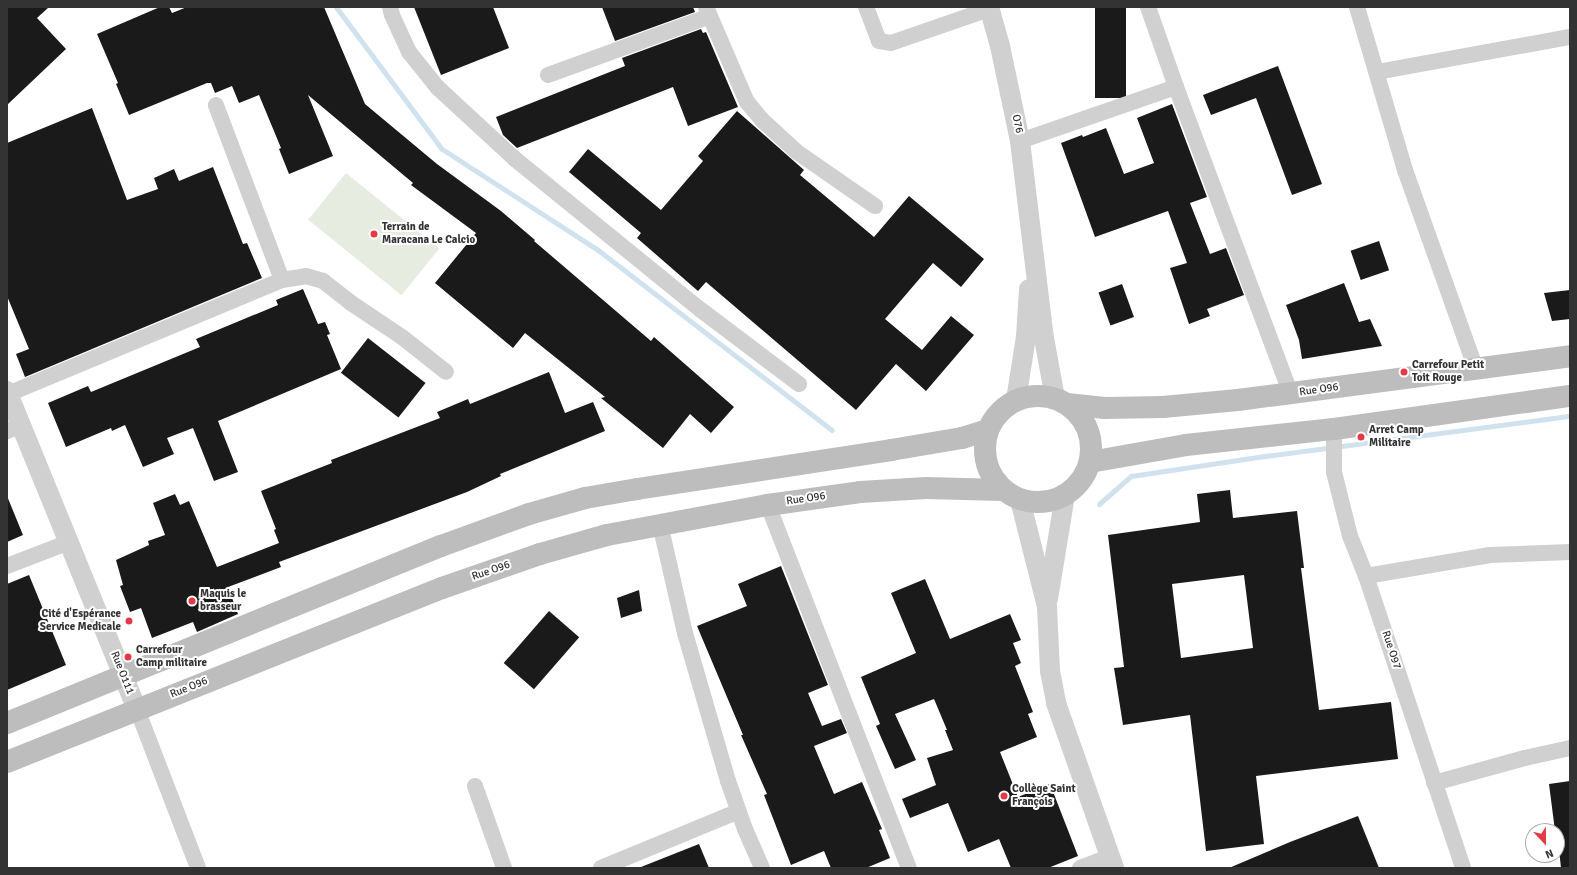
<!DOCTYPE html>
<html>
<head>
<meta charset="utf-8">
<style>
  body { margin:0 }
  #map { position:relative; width:1577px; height:875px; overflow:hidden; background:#fff; font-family:Signika,sans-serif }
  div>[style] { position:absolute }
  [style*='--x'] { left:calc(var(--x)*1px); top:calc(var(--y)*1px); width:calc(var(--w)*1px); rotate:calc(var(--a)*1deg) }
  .green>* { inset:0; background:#e6ecdf; transform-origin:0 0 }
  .stream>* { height:5px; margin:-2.5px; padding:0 2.5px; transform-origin:2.5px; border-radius:2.5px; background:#cfe2ee }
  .building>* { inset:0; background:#1a1a1a; transform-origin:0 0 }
  .minor>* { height:16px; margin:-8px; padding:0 8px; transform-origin:8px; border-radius:8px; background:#d0d0d0 }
  .tertiary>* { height:20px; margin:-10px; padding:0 10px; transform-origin:10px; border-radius:10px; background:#d0d0d0 }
  .secondary>* { height:22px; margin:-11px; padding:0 11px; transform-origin:11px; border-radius:11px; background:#bdbdbd }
  .secondary>.ring { margin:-11px; padding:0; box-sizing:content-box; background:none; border:22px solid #bdbdbd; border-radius:50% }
  .dots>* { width:11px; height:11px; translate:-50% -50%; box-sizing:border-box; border:2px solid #fff; border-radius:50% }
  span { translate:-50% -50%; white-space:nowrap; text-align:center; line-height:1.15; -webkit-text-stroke:4px #fff; paint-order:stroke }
  .street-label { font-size:11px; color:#333 }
  .poi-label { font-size:11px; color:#333; font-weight:700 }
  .left { translate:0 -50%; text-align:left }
  .right { translate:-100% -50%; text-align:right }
  .frame { position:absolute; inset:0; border:8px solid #333; pointer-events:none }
  .north { position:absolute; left:1525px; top:823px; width:40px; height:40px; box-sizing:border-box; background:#fff; border:1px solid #adadad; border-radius:50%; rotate:158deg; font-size:11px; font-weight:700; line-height:16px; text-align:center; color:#333 }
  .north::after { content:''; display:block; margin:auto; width:14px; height:18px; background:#e63946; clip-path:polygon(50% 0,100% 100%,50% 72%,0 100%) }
</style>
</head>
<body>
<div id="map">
  <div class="green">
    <i style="left:346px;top:173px;width:120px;height:60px;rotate:39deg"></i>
  </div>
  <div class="stream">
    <i style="--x:336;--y:7;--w:177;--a:53.3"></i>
    <i style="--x:442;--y:149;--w:186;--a:32.9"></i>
    <i style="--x:598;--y:250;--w:295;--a:37.6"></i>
    <i style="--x:1099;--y:504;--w:43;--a:-41.2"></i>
    <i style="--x:1131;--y:476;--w:135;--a:-8.5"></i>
    <i style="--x:1265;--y:456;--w:308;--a:-7.5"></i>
  </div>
  <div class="building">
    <i style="clip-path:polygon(7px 7px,49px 7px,37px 18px,66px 49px,7px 105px)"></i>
    <i style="clip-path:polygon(160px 7px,169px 7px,172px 13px,187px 7px,324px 7px,365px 104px,437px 164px,501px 211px,535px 240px,534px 241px,651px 341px,654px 337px,734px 407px,711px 433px,690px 414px,663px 448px,601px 398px,605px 397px,525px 333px,513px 348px,435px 283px,476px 233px,411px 185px,413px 183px,308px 95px,333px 156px,289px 174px,279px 149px,281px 148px,259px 95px,239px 103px,232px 86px,215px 93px,211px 83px,207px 83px,129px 115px,116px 84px,118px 83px,97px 34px)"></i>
    <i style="clip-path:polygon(414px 7px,493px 7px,509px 48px,441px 75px)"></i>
    <i style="clip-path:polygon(602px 7px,693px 7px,695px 12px,615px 41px)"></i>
    <i style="left:1095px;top:7px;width:31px;height:91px"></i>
    <i style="clip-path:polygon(701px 29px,703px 33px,706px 32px,738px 107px,688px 126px,673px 87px,517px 148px,503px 135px,496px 117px,625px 66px,622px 58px)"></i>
    <i style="clip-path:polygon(1278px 66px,1322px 184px,1292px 195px,1256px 98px,1211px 115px,1203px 95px)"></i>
    <i style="clip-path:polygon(1172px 104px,1207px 197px,1190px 203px,1210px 254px,1226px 248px,1244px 295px,1207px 309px,1210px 316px,1189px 324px,1170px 268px,1187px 263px,1168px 211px,1095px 237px,1061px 143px,1082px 135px,1083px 137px,1106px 128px,1124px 174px,1154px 163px,1137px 118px)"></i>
    <i style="clip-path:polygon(92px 108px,127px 200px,158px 189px,154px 178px,174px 169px,179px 181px,213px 167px,243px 244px,247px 243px,262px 278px,25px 377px,16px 354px,29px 349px,7px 296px,7px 143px)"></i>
    <i style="clip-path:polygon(737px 111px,804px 170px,800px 175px,874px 237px,909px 196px,984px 259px,961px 287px,933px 263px,885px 319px,922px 350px,951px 316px,974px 335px,926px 391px,896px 364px,856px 410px,706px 282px,698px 291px,637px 238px,641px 233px,569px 172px,588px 149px,661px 210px,703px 161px,698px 156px)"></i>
    <i style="left:1379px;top:241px;width:31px;height:30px;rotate:71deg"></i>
    <i style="clip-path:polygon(1344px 283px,1359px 322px,1370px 319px,1382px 346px,1302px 359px,1299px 340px,1286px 305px)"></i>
    <i style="left:1122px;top:284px;width:35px;height:25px;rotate:70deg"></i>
    <i style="clip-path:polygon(303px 289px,318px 324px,325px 322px,330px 334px,327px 335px,341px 369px,218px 421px,238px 472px,214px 481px,193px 428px,167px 438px,174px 454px,143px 467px,125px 425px,112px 431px,111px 428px,66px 447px,48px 403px,88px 386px,91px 392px,200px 347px,196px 339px,278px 305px,276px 300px)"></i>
    <i style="clip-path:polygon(1570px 290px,1570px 319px,1552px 321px,1544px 293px)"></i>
    <i style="left:368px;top:338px;width:73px;height:44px;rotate:38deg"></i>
    <i style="clip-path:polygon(549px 372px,565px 413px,593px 402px,605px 431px,500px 474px,501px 476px,467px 492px,279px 562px,281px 567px,228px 587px,238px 614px,197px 632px,193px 622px,152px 638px,141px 608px,130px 612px,120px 586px,123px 585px,116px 560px,149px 545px,148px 541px,165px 535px,153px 503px,175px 494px,180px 505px,189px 501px,217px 567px,279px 543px,274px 530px,276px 529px,261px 491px,332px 463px,331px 460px,440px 418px,437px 412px,468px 399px,470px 404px)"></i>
    <i style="clip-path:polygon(evenodd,1230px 490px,1233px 518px,1297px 511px,1304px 568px,1301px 568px,1319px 710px,1391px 702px,1398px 759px,1256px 776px,1264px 844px,1206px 851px,1190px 715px,1123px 725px,1114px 668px,1124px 667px,1108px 535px,1200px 522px,1197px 494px,1230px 490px,1244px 575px,1253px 648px,1181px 658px,1172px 584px,1244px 575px)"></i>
    <i style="clip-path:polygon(7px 496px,23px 535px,7px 542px)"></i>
    <i style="clip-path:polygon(781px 566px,828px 685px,808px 693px,822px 726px,841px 719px,847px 733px,814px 746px,834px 794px,862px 782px,882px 829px,879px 830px,890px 858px,866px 868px,831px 868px,824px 851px,791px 865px,764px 795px,767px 794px,741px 735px,743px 735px,697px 626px,747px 606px,738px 584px)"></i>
    <i style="clip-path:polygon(29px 575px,66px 665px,7px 690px,7px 584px)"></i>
    <i style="clip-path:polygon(925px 579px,950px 639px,1010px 614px,1021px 640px,1013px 643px,1021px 663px,1015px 666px,1033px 712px,1028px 714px,1037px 737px,1000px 752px,1018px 797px,1050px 784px,1078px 856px,1048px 868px,1011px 868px,999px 839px,968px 852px,948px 803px,910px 818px,902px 799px,936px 785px,927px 758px,953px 750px,945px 730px,947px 730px,934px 699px,895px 714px,916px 760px,895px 769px,876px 726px,880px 724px,861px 677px,916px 653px,891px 593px)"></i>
    <i style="clip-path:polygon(639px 590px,642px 611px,621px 618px,617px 598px)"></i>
    <i style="left:549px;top:611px;width:40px;height:69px;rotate:41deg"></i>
    <i style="clip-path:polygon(1570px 781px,1570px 868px,1561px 868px,1557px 831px,1555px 831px,1549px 784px)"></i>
    <i style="clip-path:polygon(1358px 816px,1379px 868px,1229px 868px,1290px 842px)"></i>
    <i style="clip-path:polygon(699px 844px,709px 868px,641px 868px,641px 867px)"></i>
  </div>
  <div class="minor">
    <i style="--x:390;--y:7;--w:8;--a:76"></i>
    <i style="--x:392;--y:15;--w:41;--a:65.3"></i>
    <i style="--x:409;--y:52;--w:45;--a:51.3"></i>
    <i style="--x:437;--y:87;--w:106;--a:42.7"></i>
    <i style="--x:515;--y:159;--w:240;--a:39.1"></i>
    <i style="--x:701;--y:310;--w:123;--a:37.1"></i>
    <i style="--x:706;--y:7;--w:103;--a:66.7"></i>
    <i style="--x:747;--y:102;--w:23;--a:50"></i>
    <i style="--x:762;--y:120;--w:47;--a:42.4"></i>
    <i style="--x:797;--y:152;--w:95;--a:34.7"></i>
    <i style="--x:866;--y:7;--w:36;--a:69"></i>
    <i style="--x:879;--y:41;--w:12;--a:9"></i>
    <i style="--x:891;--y:43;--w:104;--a:-19.1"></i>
    <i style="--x:1148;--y:7;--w:85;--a:70.7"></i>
    <i style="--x:1176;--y:87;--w:328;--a:69.5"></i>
    <i style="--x:1357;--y:7;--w:170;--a:73.6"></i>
    <i style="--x:1405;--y:170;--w:211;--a:70.4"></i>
    <i style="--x:1377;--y:72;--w:196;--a:-10.3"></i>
    <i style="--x:548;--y:75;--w:172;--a:-20"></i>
    <i style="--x:1020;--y:141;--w:165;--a:-19.1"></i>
    <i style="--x:282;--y:280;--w:24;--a:-9"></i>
    <i style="--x:306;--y:276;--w:18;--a:16"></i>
    <i style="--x:323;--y:281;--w:36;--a:38"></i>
    <i style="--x:351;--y:303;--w:61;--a:33.7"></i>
    <i style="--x:402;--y:337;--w:56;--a:38.5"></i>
    <i style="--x:8;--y:394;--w:297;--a:-22.6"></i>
    <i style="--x:282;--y:280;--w:187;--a:-110.7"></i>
    <i style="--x:1334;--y:429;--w:43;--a:90"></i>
    <i style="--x:1334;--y:472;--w:66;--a:76"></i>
    <i style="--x:1350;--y:536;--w:43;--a:68.2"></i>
    <i style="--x:1366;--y:576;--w:308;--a:71.6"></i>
    <i style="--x:7;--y:431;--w:16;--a:-22"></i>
    <i style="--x:768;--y:505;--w:389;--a:68.8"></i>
    <i style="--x:660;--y:524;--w:112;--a:77.1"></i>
    <i style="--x:685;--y:633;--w:154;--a:73.8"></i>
    <i style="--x:728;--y:781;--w:51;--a:70.5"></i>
    <i style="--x:745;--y:829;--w:43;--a:66.4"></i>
    <i style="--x:7;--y:566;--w:64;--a:-21"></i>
    <i style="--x:1366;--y:576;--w:126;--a:-9.6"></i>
    <i style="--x:1490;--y:555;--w:80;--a:-2.1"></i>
    <i style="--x:137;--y:709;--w:170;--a:69"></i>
    <i style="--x:1434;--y:783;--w:94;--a:-15.4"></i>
    <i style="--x:1525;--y:758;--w:46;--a:-12.5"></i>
    <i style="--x:475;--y:786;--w:87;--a:70.5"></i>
    <i style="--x:601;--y:868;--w:149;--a:-22.4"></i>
    <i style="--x:1080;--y:868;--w:31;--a:-21"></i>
  </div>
  <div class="tertiary">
    <i style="--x:989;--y:7;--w:41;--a:74.2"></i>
    <i style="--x:1000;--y:46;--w:97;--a:78.1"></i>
    <i style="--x:1020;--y:141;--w:198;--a:83.1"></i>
    <i style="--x:1044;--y:338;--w:61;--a:79.6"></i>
    <i style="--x:7;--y:391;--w:344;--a:67.8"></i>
    <i style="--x:1016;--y:400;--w:64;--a:-81"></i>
    <i style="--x:1026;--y:337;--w:48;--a:-86.4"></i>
    <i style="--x:1020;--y:500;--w:110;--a:75.8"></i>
    <i style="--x:1047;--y:607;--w:64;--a:87.3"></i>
    <i style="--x:1050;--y:671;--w:33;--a:79"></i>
    <i style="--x:1056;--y:703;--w:175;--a:70.6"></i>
    <i style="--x:1048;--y:599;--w:105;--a:-80.7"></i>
  </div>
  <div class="secondary">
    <i class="ring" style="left:985px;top:396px;width:84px;height:84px"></i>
    <i style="--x:1067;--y:404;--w:38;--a:6"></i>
    <i style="--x:1105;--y:408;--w:58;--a:-1"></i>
    <i style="--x:1163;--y:407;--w:75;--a:-5.3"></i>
    <i style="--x:1238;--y:400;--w:335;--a:-7.5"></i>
    <i style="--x:1090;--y:462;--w:97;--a:-10"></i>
    <i style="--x:1186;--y:445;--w:149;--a:-6.2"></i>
    <i style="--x:1334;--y:429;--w:238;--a:-8"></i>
    <i style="--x:7;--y:723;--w:469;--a:-22.2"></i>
    <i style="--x:441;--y:546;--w:94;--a:-20"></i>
    <i style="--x:529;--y:514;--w:58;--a:-15.9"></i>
    <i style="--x:585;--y:498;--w:53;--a:-9.8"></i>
    <i style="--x:637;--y:489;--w:257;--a:-8.7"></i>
    <i style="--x:891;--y:450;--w:72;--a:-9.6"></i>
    <i style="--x:962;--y:438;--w:27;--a:-17"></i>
    <i style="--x:7;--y:762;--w:469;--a:-21.8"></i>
    <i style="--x:442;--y:588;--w:104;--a:-19.1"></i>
    <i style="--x:540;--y:554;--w:70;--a:-15.8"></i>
    <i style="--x:607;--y:535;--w:164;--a:-10.6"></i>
    <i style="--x:768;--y:505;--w:93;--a:-8"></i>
    <i style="--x:860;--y:492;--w:66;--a:-3.5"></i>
    <i style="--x:926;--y:488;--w:76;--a:1.5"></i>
  </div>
  <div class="dots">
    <i style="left:374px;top:234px;background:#e63946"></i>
    <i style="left:1404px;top:372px;background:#e63946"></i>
    <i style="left:1361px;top:437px;background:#e63946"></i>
    <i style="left:192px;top:601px;background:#e63946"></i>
    <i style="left:129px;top:621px;background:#e63946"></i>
    <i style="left:128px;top:657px;background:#e63946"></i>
    <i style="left:1004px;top:796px;background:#e63946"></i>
  </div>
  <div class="street-label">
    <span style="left:1017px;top:124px;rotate:78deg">O76</span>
    <span style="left:1319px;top:390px;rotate:-8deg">Rue O96</span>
    <span style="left:806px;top:499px;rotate:-8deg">Rue O96</span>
    <span style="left:491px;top:571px;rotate:-19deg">Rue O96</span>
    <span style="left:1391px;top:650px;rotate:72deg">Rue O97</span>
    <span style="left:122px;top:673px;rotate:68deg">Rue O111</span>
    <span style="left:189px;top:688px;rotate:-22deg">Rue O96</span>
  </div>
  <div class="poi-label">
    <span class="left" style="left:382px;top:234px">Terrain de<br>Maracana Le Calcio</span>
    <span class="left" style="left:1412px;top:372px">Carrefour Petit<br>Toit Rouge</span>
    <span class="left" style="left:1369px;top:437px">Arret Camp<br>Militaire</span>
    <span class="left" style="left:200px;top:601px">Maquis le<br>brasseur</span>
    <span class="right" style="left:121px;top:621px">Cité d'Espérance<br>Service Medicale</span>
    <span class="left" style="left:136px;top:657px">Carrefour<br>Camp militaire</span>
    <span class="left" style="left:1012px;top:796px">Collège Saint<br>François</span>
  </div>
  <div class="frame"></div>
  <div class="north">N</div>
</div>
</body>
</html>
